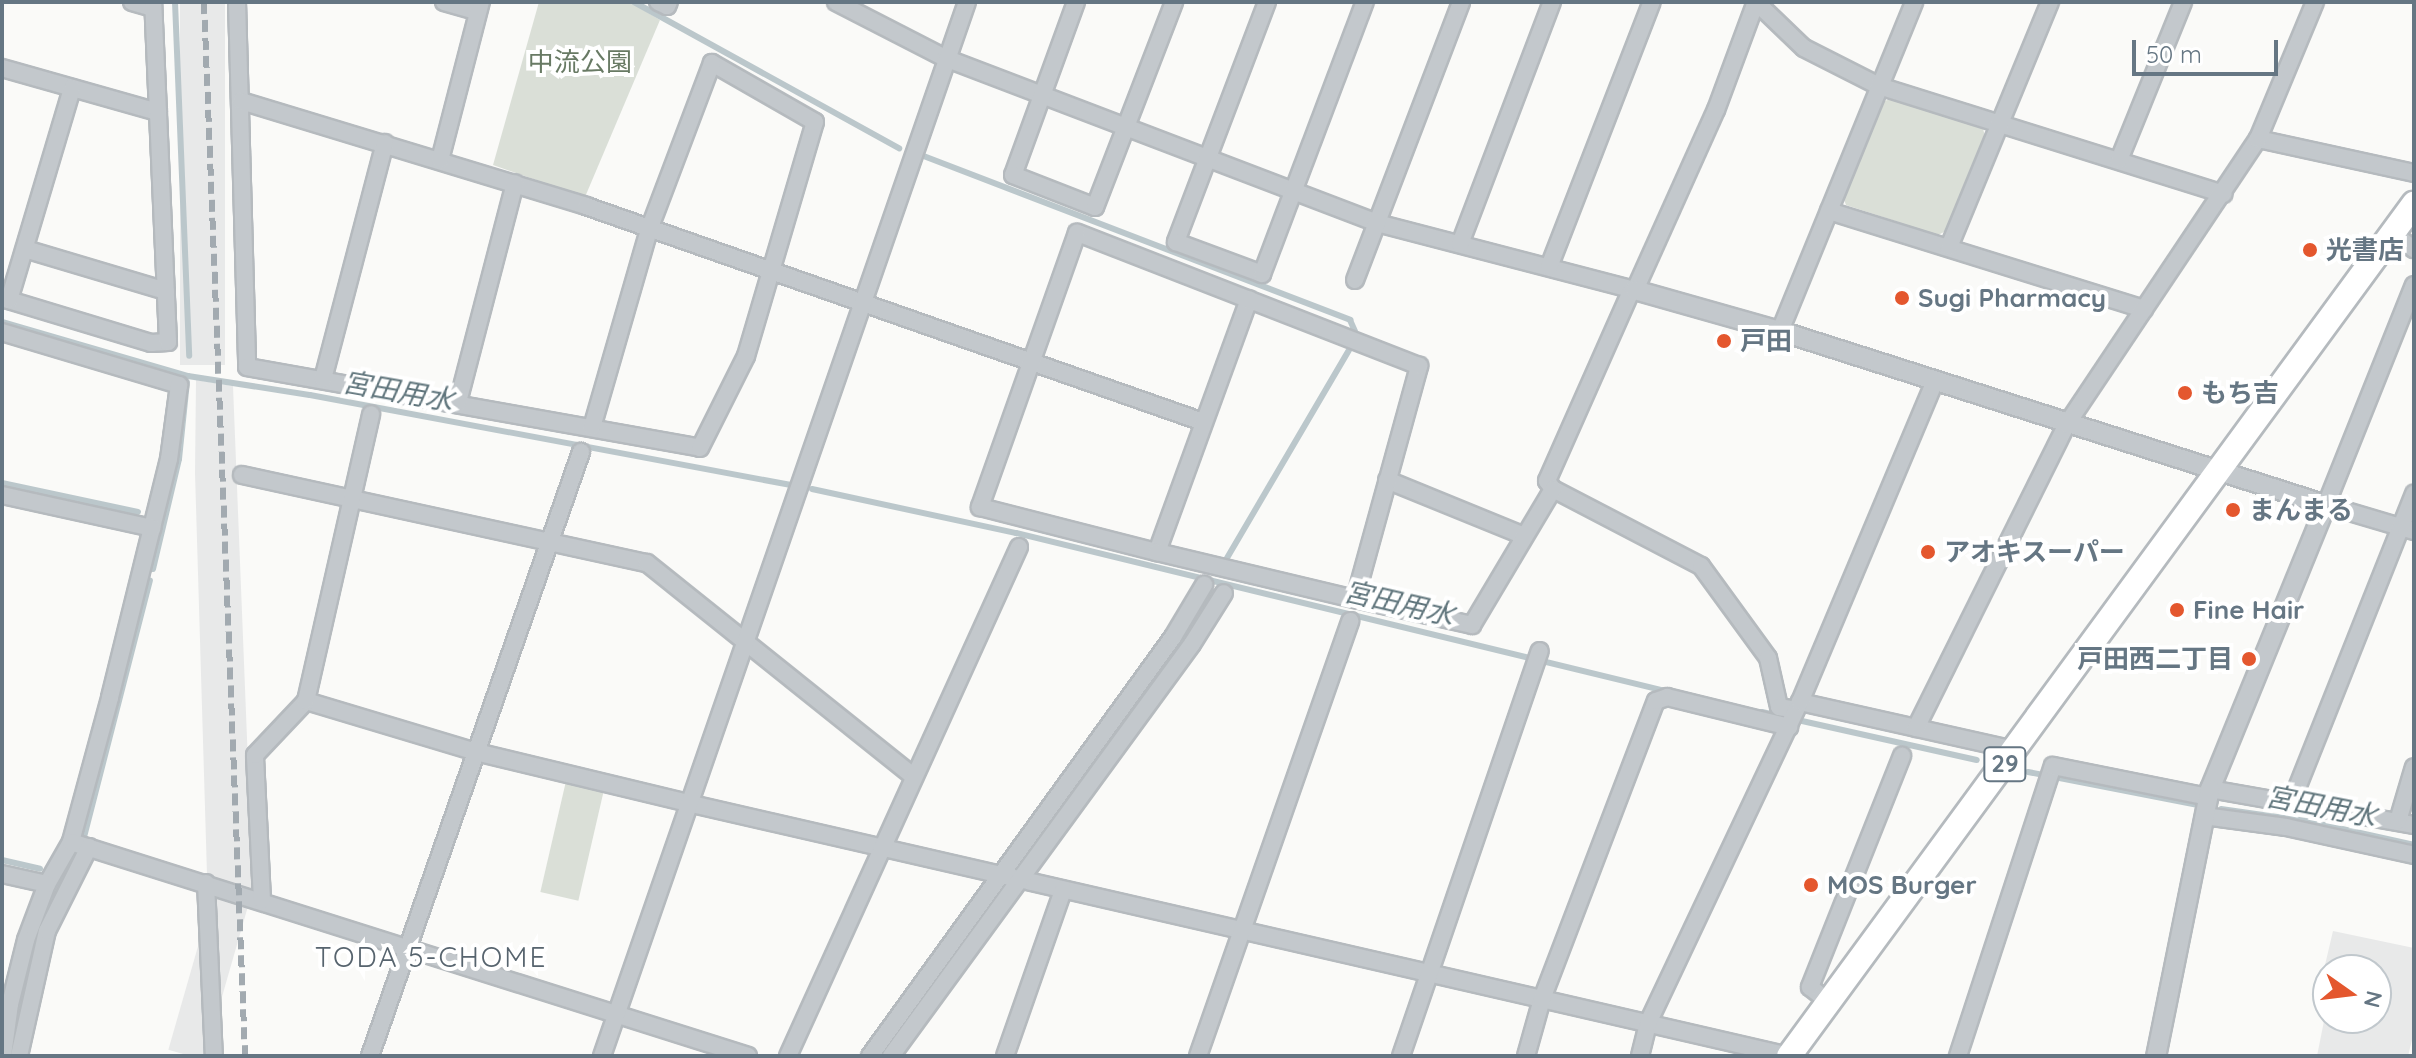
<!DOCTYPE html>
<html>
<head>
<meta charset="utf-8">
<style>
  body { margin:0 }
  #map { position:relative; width:2416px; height:1058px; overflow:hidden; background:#fafaf8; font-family:Quicksand,"Noto Sans JP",sans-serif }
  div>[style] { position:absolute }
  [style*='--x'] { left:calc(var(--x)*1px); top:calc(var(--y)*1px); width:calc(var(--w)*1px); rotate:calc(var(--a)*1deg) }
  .built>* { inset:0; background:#e8e9e9; transform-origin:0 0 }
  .green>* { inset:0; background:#dadfd7; transform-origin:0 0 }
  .water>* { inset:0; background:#bbc7cb }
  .stream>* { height:6px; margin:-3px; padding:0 3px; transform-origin:3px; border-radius:3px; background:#bbc7cb }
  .roads { filter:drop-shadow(2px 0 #b5babe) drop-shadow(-2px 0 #b5babe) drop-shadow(0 2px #b5babe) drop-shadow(0 -2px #b5babe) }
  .minor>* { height:16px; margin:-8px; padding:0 8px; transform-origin:8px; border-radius:8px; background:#c3c8cc }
  .tertiary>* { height:18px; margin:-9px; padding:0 9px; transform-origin:9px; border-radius:9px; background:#c3c8cc }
  .primary>* { height:24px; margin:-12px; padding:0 12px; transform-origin:12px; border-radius:12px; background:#fff }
  .rail>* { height:6px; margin-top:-3px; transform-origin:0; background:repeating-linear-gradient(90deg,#a2aab0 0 12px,transparent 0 18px) }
  .dots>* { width:22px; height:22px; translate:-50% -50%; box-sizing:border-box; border:4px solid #fff; border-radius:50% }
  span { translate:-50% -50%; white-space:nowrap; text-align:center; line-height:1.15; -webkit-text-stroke:8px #fff; paint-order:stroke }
  .shield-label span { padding:2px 6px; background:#fff; border:2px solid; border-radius:6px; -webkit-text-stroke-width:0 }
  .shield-label { font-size:24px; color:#657683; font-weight:700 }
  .park-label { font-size:26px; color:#687a64 }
  .poi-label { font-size:26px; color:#657683; font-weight:700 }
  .left { translate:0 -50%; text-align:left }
  .right { translate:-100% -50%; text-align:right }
  .water-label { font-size:28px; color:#60757c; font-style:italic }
  .neighbourhood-label { font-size:28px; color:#57646e; letter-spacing:2px }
  .frame { position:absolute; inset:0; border:4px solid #657683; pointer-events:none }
  .north { position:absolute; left:2312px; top:954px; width:80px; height:80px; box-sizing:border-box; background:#fff; border:2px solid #c1c8cd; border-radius:50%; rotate:104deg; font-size:22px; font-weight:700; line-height:32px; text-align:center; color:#657683 }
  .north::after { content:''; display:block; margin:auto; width:28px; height:36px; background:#e4572e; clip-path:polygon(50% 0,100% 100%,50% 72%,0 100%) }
  .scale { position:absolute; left:2132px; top:40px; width:146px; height:36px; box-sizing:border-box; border:4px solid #657683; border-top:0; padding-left:10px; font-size:24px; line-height:28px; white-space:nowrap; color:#657683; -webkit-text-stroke:6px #fff; paint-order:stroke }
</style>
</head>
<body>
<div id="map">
  <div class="built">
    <i style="left:180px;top:2px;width:45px;height:363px"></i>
    <i style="clip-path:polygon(196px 380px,233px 386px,253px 889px,207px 875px,195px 473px)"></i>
    <i style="left:213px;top:894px;width:37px;height:162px;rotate:16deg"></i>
    <i style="clip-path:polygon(2333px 931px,2414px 948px,2414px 1032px,2408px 1056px,2317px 1056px,2328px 1001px,2328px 1018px,2376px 1018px,2376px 970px,2335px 970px,2325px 965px)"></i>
  </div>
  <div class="green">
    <i style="clip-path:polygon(539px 2px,630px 2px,660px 20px,585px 197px,493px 165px)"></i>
    <i style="clip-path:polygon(1891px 99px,1983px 129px,1986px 139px,1946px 231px,1938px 235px,1846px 205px,1843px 197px,1881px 102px)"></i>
    <i style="left:566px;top:781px;width:39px;height:114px;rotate:13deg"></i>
  </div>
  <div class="water">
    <i style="clip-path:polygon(1209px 587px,1218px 590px,1185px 644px,884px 1056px,875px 1056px)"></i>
  </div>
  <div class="stream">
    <i style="--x:175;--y:2;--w:354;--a:87.7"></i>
    <i style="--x:634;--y:2;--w:303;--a:28.9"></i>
    <i style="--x:921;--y:155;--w:460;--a:21"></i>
    <i style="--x:1350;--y:320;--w:12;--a:66"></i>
    <i style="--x:2;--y:322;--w:194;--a:16.2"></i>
    <i style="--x:188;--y:376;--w:123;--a:8.9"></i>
    <i style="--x:310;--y:395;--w:488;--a:10.6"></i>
    <i style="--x:2;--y:483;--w:139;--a:12"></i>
    <i style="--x:812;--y:489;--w:209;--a:12.2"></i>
    <i style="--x:1016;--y:533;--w:672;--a:13.68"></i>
    <i style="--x:1227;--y:558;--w:241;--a:-59.6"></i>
    <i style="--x:153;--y:569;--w:113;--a:-76.7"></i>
    <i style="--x:179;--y:459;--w:77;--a:-84.1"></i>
    <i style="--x:1762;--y:712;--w:220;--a:12.6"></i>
    <i style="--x:2028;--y:772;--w:172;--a:11"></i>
    <i style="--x:2221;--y:809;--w:86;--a:8"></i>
    <i style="--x:2306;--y:821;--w:111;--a:12.5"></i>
    <i style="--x:83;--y:841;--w:269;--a:-75.6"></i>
    <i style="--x:2;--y:860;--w:39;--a:13"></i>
    <i style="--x:13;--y:1051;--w:81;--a:-77.9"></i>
  </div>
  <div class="roads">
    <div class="minor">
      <i style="--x:132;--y:2;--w:22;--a:16"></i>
      <i style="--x:237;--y:2;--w:365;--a:88.4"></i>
      <i style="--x:247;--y:367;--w:460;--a:10.1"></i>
      <i style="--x:700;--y:448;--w:103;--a:-63.4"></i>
      <i style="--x:746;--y:356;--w:244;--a:-73.6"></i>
      <i style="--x:815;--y:122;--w:119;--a:-150.2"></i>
      <i style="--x:712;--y:63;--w:178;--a:110.7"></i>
      <i style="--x:649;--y:230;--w:205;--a:106.1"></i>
      <i style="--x:444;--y:2;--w:35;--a:16"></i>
      <i style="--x:658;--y:2;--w:10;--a:24"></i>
      <i style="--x:667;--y:6;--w:4;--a:-63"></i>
      <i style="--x:836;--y:2;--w:123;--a:27.2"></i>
      <i style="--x:945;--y:58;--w:462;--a:20.9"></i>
      <i style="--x:1377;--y:223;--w:267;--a:14.6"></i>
      <i style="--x:1635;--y:290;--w:197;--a:-65.8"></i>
      <i style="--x:1716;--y:110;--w:115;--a:-69.7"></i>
      <i style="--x:1076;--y:2;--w:184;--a:110"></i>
      <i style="--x:1013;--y:175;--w:88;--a:21.3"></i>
      <i style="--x:1095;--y:207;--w:220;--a:-68.9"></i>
      <i style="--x:1267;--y:2;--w:257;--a:110.8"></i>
      <i style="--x:1176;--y:242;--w:92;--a:20.4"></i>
      <i style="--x:1262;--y:274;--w:291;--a:-69.3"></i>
      <i style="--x:1756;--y:2;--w:66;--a:43.8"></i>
      <i style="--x:1804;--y:48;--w:84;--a:26.9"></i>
      <i style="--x:1879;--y:86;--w:361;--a:17.4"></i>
      <i style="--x:2;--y:68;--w:162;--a:15.8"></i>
      <i style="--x:241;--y:101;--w:361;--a:16.9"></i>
      <i style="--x:586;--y:206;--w:654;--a:19.29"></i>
      <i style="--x:2258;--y:139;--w:160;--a:12.3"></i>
      <i style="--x:440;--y:160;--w:163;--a:-75.5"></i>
      <i style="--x:2119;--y:160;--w:170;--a:-67.9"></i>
      <i style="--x:1829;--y:211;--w:330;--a:17.3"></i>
      <i style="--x:2393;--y:234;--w:26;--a:36"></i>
      <i style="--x:1460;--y:244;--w:259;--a:-69.2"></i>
      <i style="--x:1949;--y:247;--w:265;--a:-67.6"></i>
      <i style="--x:25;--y:249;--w:147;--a:16.6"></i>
      <i style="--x:1549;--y:267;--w:284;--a:-68.8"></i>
      <i style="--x:1355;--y:280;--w:298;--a:-69.1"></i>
      <i style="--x:2414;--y:285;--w:237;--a:111.8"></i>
      <i style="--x:2326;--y:505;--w:92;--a:16.5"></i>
      <i style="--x:1632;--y:289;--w:210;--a:113.9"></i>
      <i style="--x:1547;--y:481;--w:10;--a:53"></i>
      <i style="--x:1553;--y:489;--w:167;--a:27.5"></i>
      <i style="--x:1701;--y:566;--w:114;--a:53.9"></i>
      <i style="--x:1768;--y:658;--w:50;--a:77.3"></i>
      <i style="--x:1779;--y:707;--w:17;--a:10"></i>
      <i style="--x:2;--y:298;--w:156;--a:16.8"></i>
      <i style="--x:151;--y:343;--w:17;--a:-3"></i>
      <i style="--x:168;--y:342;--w:340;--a:-92.5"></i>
      <i style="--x:9;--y:300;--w:221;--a:-73.4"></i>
      <i style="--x:1780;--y:331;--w:355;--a:-67.8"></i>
      <i style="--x:2;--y:332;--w:185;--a:16.7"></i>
      <i style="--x:179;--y:385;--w:75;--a:97.7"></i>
      <i style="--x:169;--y:459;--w:246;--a:103.9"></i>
      <i style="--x:110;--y:698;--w:149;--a:105.2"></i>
      <i style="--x:71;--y:842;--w:48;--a:119.7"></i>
      <i style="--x:47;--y:884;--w:60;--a:110.6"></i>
      <i style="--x:26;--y:940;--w:66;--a:104"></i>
      <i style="--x:10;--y:1004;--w:52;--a:97.7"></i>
      <i style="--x:323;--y:379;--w:244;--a:-75.3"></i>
      <i style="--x:458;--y:402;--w:226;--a:-75.4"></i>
      <i style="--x:242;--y:475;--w:414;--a:12.3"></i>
      <i style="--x:647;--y:563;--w:342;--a:38.7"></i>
      <i style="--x:1387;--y:480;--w:148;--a:22.2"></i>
      <i style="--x:2;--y:495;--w:154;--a:12.4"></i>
      <i style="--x:1157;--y:552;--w:269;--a:-70"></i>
      <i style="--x:1355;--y:599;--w:242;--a:-74.6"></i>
      <i style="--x:1419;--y:366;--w:367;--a:-158.7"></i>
      <i style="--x:1077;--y:233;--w:291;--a:109.5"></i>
      <i style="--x:980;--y:507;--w:183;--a:14.3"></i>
      <i style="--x:1157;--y:552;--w:204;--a:13.4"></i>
      <i style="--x:1355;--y:599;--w:120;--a:12.5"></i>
      <i style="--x:1472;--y:625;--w:158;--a:-59.2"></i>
      <i style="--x:306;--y:701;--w:177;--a:16.7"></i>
      <i style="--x:476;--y:752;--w:222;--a:13.5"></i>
      <i style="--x:692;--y:804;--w:1127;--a:12.93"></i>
      <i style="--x:1800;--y:702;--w:220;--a:12.6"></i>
      <i style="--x:1916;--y:728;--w:339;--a:-63.6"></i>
      <i style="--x:2067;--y:424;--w:343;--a:-56.2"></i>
      <i style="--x:2258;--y:139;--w:148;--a:-67.4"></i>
      <i style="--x:2210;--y:789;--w:207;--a:10"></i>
      <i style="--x:2291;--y:803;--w:333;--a:-68.3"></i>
      <i style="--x:2204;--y:816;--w:83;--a:7.6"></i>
      <i style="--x:2286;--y:827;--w:131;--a:12.3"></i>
      <i style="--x:2398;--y:821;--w:56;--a:-73.5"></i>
      <i style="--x:71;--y:842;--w:710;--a:17.54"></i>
      <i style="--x:2;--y:874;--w:46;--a:12.5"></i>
      <i style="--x:206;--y:883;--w:173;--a:87.4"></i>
      <i style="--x:262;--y:900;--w:145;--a:-92.8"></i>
      <i style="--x:255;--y:755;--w:74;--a:-46.6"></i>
      <i style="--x:306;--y:701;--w:294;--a:-77.2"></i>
      <i style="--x:1829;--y:1002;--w:24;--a:-142"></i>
      <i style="--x:1810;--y:987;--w:249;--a:-68.3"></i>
      <i style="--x:19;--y:1056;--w:128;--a:-77.4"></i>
      <i style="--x:47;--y:931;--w:94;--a:-63.4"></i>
      <i style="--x:370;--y:1056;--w:640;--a:-70.74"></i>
      <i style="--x:602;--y:1056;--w:1115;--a:-70.9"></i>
      <i style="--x:788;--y:1056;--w:559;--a:-65.59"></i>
      <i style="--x:870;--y:1056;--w:517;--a:-54.13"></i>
      <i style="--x:1173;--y:637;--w:61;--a:-59.2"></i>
      <i style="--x:891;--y:1056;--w:510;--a:-53.85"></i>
      <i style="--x:1192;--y:644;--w:60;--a:-57.9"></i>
      <i style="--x:1005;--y:1056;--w:176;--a:-70.7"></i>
      <i style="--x:1198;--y:1056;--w:461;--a:-70.7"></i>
      <i style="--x:1401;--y:1056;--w:428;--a:-71.1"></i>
      <i style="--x:1526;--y:1056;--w:59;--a:-74.3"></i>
      <i style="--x:1542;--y:999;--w:319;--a:-69.1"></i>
      <i style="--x:1656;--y:701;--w:12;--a:-20"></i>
      <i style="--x:1667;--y:697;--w:126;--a:13.8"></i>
      <i style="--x:1640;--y:1056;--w:34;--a:-76"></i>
      <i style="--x:1648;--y:1023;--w:355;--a:-64.7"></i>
      <i style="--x:1800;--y:702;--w:348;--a:-67.2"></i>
      <i style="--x:1958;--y:1056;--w:305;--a:-71.9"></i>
      <i style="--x:2053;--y:766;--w:158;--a:11.3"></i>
    </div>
    <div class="tertiary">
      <i style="--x:1635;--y:290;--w:151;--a:15.8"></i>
      <i style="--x:1780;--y:331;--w:573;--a:17.68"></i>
      <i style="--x:2326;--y:505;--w:307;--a:112.2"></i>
      <i style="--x:2210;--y:789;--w:272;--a:101.4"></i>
    </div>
    <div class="primary">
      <i style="--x:1789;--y:1056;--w:1057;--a:-53.74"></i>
    </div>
  </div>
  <div class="rail">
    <i style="--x:204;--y:2;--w:1055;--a:87.77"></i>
  </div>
  <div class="dots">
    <i style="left:2310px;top:250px;background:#e4572e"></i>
    <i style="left:1902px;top:298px;background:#e4572e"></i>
    <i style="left:1724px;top:341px;background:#e4572e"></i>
    <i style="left:2185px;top:393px;background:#e4572e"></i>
    <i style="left:2233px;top:510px;background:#e4572e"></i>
    <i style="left:1928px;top:552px;background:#e4572e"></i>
    <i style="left:2177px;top:610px;background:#e4572e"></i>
    <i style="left:2249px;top:659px;background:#e4572e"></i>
    <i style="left:1811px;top:885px;background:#e4572e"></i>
  </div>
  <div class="shield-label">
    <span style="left:2005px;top:764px">29</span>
  </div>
  <div class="park-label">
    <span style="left:580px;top:62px">中流公園</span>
  </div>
  <div class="poi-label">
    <span class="left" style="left:2326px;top:250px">光書店</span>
    <span class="left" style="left:1918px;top:298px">Sugi Pharmacy</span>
    <span class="left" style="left:1740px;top:341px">戸田</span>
    <span class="left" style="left:2201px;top:393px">もち吉</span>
    <span class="left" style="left:2249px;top:510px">まんまる</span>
    <span class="left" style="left:1944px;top:552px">アオキスーパー</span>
    <span class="left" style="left:2193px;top:610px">Fine Hair</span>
    <span class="right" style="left:2233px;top:659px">戸田西二丁目</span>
    <span class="left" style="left:1827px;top:885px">MOS Burger</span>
  </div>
  <div class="water-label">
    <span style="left:398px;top:391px;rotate:10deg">宮田用水</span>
    <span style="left:1399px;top:603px;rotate:13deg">宮田用水</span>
    <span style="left:2321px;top:806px;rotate:11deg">宮田用水</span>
  </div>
  <div class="neighbourhood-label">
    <span style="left:431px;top:957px">TODA 5-CHOME</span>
  </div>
  <div class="frame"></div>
  <div class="north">N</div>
  <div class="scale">50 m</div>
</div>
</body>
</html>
